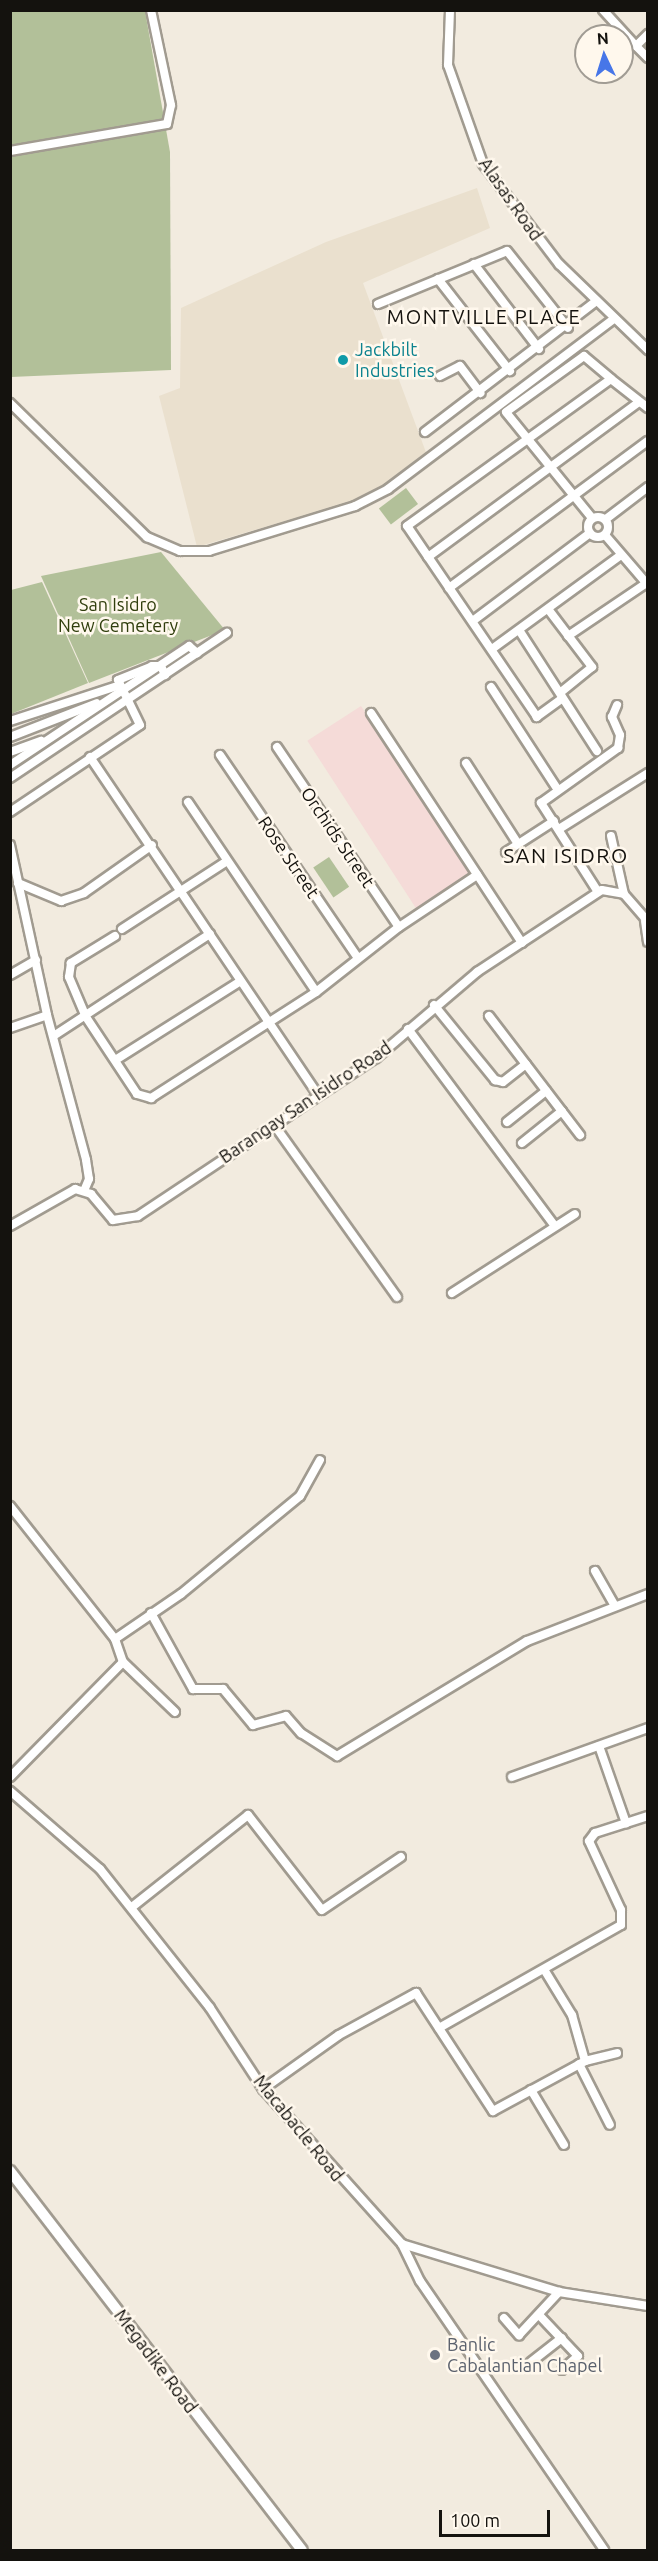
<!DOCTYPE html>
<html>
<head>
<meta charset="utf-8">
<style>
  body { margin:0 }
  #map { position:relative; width:658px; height:2561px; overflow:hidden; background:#f2ebdf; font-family:Ubuntu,sans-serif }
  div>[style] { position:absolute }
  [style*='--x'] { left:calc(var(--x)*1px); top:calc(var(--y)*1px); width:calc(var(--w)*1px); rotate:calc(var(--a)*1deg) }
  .built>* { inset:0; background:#eae0ce }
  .education>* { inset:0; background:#f5dbd8; transform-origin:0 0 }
  .green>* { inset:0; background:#b2c099; transform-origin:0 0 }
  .roads { filter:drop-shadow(2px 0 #a19b90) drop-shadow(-2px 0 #a19b90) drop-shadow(0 2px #a19b90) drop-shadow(0 -2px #a19b90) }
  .minor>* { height:8px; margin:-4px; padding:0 4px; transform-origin:4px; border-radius:4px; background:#fff }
  .minor>.ring { margin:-4px; padding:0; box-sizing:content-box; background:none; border:8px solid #fff; border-radius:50% }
  .major>* { height:10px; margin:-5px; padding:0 5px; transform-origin:5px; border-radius:5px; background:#fff }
  .dots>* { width:16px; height:16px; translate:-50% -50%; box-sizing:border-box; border:3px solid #fff8ed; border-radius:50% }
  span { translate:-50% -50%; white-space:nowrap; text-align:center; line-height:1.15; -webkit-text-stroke:5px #fff8ed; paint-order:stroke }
  .street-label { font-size:18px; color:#14120e }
  .culture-label { font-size:18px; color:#0d838f }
  .left { translate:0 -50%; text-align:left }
  .park-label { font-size:18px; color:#303e0d }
  .worship-label { font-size:18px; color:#5b616d }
  .neighbourhood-label { font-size:20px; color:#14120e; letter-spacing:1.5px }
  .quarter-label { font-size:21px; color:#14120e; letter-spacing:1.5px }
  .frame { position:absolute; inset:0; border:12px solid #14120e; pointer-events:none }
  .north { position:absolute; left:574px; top:24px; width:60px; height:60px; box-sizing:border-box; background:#fff8ed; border:2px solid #a19c94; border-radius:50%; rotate:356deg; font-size:16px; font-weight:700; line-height:24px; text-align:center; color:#14120e }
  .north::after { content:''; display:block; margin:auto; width:21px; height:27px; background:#4776e8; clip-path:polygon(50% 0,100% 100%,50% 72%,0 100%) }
  .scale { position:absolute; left:439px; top:2510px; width:111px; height:27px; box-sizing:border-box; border:3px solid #14120e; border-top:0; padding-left:8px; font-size:18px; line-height:21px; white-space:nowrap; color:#14120e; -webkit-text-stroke:4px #fff8ed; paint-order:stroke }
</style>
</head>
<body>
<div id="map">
  <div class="built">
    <i style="clip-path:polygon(477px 188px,490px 228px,363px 283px,427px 455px,366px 497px,197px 547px,159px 396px,180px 388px,181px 308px,326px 242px)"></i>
  </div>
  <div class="education">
    <i style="left:361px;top:706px;width:204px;height:64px;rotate:57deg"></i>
  </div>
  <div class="green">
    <i style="clip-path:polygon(10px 11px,145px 11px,170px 152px,171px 370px,11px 377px)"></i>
    <i style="left:406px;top:488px;width:20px;height:34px;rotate:53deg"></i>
    <i style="clip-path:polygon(161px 552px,225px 630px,89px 683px,41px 576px)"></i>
    <i style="clip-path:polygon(42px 582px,88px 683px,11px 714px,11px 590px)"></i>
    <i style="left:329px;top:857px;width:36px;height:19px;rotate:56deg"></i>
  </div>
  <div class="roads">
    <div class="minor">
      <i style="--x:450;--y:10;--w:55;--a:92.1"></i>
      <i style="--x:448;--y:65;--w:105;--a:70.5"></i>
      <i style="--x:483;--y:164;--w:126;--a:52.8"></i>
      <i style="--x:559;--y:264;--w:124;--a:44"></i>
      <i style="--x:603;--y:10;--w:49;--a:47.5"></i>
      <i style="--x:648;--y:34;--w:17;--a:135"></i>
      <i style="--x:636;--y:46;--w:17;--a:45"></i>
      <i style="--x:10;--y:151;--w:159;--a:-9.8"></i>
      <i style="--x:167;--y:124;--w:19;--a:-78"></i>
      <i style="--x:171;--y:105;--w:97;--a:-101.9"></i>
      <i style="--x:474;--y:264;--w:107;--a:52.6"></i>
      <i style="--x:438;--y:279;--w:117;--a:52"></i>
      <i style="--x:378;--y:304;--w:139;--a:-22.3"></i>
      <i style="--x:507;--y:251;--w:98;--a:51.6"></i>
      <i style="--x:440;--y:376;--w:22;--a:-27"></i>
      <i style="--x:460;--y:366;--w:34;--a:53"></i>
      <i style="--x:10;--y:403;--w:192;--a:44.4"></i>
      <i style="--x:147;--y:537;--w:36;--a:23"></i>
      <i style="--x:180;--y:551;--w:29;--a:0"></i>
      <i style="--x:209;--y:551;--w:153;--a:-17.1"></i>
      <i style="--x:355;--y:506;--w:37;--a:-27"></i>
      <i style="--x:388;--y:489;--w:283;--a:-37"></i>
      <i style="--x:425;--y:432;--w:214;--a:-37.4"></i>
      <i class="ring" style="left:588px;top:517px;width:12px;height:12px"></i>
      <i style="--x:592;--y:518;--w:136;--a:-129.1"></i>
      <i style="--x:506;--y:412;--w:96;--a:-35.7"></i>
      <i style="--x:584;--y:356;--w:35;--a:40"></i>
      <i style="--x:606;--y:519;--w:53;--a:-37.3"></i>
      <i style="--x:605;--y:535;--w:66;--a:49.3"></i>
      <i style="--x:428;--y:557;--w:262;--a:-36.3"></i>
      <i style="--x:449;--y:588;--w:247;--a:-36.5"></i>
      <i style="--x:548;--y:609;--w:73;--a:52.8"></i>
      <i style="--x:592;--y:667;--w:40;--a:141"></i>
      <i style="--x:474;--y:620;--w:145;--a:-36.9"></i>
      <i style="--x:519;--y:630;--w:144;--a:57.2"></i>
      <i style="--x:568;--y:636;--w:97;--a:-34"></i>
      <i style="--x:492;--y:649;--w:160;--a:-36.1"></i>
      <i style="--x:491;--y:687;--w:119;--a:57"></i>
      <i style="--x:560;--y:700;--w:29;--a:144"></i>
      <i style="--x:537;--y:717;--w:231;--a:-124.2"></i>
      <i style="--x:407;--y:526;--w:251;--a:-35.8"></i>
      <i style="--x:611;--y:379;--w:47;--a:38.1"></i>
      <i style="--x:371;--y:713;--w:275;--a:56.7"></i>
      <i style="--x:10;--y:721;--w:116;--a:-18.1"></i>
      <i style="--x:10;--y:737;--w:93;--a:-21.3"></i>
      <i style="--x:277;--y:747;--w:217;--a:55.9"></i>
      <i style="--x:10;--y:752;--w:33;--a:-20"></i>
      <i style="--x:220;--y:755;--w:245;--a:55.8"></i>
      <i style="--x:90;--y:757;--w:408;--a:56"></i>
      <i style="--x:466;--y:763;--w:96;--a:57.3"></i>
      <i style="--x:10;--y:765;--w:215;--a:-33.6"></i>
      <i style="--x:189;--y:646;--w:11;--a:41"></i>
      <i style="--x:10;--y:778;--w:261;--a:-33.8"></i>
      <i style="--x:188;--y:802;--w:229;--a:56"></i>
      <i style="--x:10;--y:812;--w:156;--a:-33.8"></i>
      <i style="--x:140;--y:725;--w:50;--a:-116.1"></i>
      <i style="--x:118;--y:680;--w:37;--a:-22"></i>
      <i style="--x:152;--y:666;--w:9;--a:0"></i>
      <i style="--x:161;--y:666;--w:10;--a:66"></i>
      <i style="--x:559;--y:829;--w:105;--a:-32.2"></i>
      <i style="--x:611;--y:836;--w:59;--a:77.4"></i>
      <i style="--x:10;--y:845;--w:174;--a:77.7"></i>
      <i style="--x:47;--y:1015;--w:150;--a:74.9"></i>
      <i style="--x:86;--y:1160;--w:19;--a:81"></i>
      <i style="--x:89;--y:1179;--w:13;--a:113"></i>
      <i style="--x:506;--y:852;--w:57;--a:-32.9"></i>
      <i style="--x:18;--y:883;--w:47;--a:22.7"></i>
      <i style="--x:61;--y:901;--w:24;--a:-19"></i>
      <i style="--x:84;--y:893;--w:83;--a:-35.2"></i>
      <i style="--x:598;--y:892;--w:106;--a:-122.6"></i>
      <i style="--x:541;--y:803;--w:95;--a:-35.5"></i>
      <i style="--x:618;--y:748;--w:13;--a:-81"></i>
      <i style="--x:620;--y:735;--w:20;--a:-114"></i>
      <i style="--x:612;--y:717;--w:13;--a:-67"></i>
      <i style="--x:645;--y:921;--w:21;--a:82"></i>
      <i style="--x:122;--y:929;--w:125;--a:-32.9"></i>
      <i style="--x:115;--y:936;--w:52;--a:148.5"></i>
      <i style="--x:71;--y:963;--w:14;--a:98"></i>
      <i style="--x:69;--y:977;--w:43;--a:67"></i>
      <i style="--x:86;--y:1017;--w:92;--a:56.5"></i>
      <i style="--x:137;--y:1094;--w:15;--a:16"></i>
      <i style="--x:151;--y:1098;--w:196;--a:-32.7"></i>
      <i style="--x:316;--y:992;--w:105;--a:-38.1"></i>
      <i style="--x:399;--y:927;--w:94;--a:-33.7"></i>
      <i style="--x:10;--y:975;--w:30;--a:-30"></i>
      <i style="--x:434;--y:1005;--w:97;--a:50.9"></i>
      <i style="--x:495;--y:1080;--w:8;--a:14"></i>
      <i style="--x:503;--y:1082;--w:29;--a:-38"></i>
      <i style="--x:489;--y:1016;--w:150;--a:52.6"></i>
      <i style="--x:10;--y:1028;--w:39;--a:-19"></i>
      <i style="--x:408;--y:1029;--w:244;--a:53.3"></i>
      <i style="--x:55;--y:1035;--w:185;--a:-33.1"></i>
      <i style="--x:117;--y:1059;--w:146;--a:-32.2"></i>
      <i style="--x:507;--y:1122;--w:50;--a:-38.5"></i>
      <i style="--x:275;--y:1126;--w:210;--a:54.5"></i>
      <i style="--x:522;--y:1143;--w:51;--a:-38.7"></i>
      <i style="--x:10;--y:1226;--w:75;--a:-29.6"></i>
      <i style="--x:75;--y:1189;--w:17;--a:17"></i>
      <i style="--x:91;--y:1194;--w:34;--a:50"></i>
      <i style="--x:113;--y:1220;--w:25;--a:-9"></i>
      <i style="--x:138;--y:1216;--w:286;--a:-33.6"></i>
      <i style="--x:376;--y:1058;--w:133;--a:-40.4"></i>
      <i style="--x:477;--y:972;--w:149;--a:-33.3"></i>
      <i style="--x:602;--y:890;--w:22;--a:10"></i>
      <i style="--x:624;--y:894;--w:37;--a:49"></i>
      <i style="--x:452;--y:1293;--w:146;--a:-32.7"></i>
      <i style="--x:10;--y:1506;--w:169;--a:51.7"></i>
      <i style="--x:115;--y:1639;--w:24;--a:71"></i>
      <i style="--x:123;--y:1662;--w:161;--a:134.5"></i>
      <i style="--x:595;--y:1571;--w:40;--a:60.3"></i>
      <i style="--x:151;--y:1613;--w:87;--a:61.1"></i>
      <i style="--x:193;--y:1689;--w:30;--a:0"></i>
      <i style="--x:223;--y:1689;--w:47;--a:50.2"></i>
      <i style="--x:253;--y:1725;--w:34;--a:-15"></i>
      <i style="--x:286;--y:1716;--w:23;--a:49"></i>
      <i style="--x:301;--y:1733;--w:43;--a:32.6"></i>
      <i style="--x:337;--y:1756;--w:222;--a:-31.2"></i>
      <i style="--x:527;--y:1641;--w:130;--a:-21.2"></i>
      <i style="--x:115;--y:1639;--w:80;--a:-34.3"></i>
      <i style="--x:181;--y:1594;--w:154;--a:-39.5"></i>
      <i style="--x:300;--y:1496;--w:41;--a:-60.9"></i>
      <i style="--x:123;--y:1662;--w:72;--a:43.9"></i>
      <i style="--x:599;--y:1746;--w:82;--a:70.7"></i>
      <i style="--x:512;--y:1777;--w:145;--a:-19.8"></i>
      <i style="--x:10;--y:1791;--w:119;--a:40.9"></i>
      <i style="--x:100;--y:1869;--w:177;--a:51.6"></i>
      <i style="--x:210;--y:2008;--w:97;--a:56.8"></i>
      <i style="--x:263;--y:2089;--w:208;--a:48.1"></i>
      <i style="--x:402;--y:2244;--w:164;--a:17"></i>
      <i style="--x:559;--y:2292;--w:90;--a:8.9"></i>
      <i style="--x:132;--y:1907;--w:148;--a:-38.4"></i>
      <i style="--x:248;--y:1815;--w:120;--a:52.1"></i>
      <i style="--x:322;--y:1910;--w:95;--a:-33.9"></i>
      <i style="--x:545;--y:1971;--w:52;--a:58.5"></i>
      <i style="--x:572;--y:2015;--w:48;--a:74.2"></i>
      <i style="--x:439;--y:2028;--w:209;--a:-29.5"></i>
      <i style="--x:621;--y:1925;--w:15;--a:-90"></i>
      <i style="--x:621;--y:1910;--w:76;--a:-114.9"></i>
      <i style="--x:589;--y:1841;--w:10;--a:-53"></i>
      <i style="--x:595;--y:1833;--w:56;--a:-17.8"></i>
      <i style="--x:579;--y:2064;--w:68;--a:63.1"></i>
      <i style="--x:263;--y:2089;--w:93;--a:-35.4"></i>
      <i style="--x:339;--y:2035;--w:88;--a:-28.6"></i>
      <i style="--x:416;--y:1993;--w:141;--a:56.9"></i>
      <i style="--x:493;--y:2111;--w:105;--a:-28.5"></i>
      <i style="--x:585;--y:2061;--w:33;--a:-14"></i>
      <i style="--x:531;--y:2090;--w:64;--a:59"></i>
      <i style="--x:402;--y:2244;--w:41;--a:64.1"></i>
      <i style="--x:420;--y:2281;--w:326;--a:55.6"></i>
      <i style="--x:540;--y:2316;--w:55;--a:46.5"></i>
      <i style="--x:578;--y:2356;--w:21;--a:139"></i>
      <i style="--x:504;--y:2318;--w:23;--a:49"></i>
      <i style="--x:519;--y:2335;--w:59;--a:-47.1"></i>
      <i style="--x:531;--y:2362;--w:39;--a:-38"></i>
    </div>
    <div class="major">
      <i style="--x:10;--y:2171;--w:478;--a:52.4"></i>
    </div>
  </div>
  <div class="dots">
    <i style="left:343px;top:360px;background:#0f9aa8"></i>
    <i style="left:435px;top:2355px;background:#6b7280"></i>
  </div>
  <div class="street-label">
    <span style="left:511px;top:199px;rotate:55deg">Alasas Road</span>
    <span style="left:338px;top:837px;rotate:56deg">Orchids Street</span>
    <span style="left:289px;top:857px;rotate:56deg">Rose Street</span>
    <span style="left:305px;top:1102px;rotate:-34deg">Barangay San Isidro Road</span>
    <span style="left:299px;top:2128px;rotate:51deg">Macabacle Road</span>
    <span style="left:156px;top:2361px;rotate:53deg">Megadike Road</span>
  </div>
  <div class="culture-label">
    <span class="left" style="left:355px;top:360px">Jackbilt<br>Industries</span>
  </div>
  <div class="park-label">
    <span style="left:118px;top:615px">San Isidro<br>New Cemetery</span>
  </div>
  <div class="worship-label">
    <span class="left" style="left:447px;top:2355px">Banlic<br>Cabalantian Chapel</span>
  </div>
  <div class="neighbourhood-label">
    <span style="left:484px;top:316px">MONTVILLE PLACE</span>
  </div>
  <div class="quarter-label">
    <span style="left:566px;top:855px">SAN ISIDRO</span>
  </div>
  <div class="frame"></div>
  <div class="north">N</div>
  <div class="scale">100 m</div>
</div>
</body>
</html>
